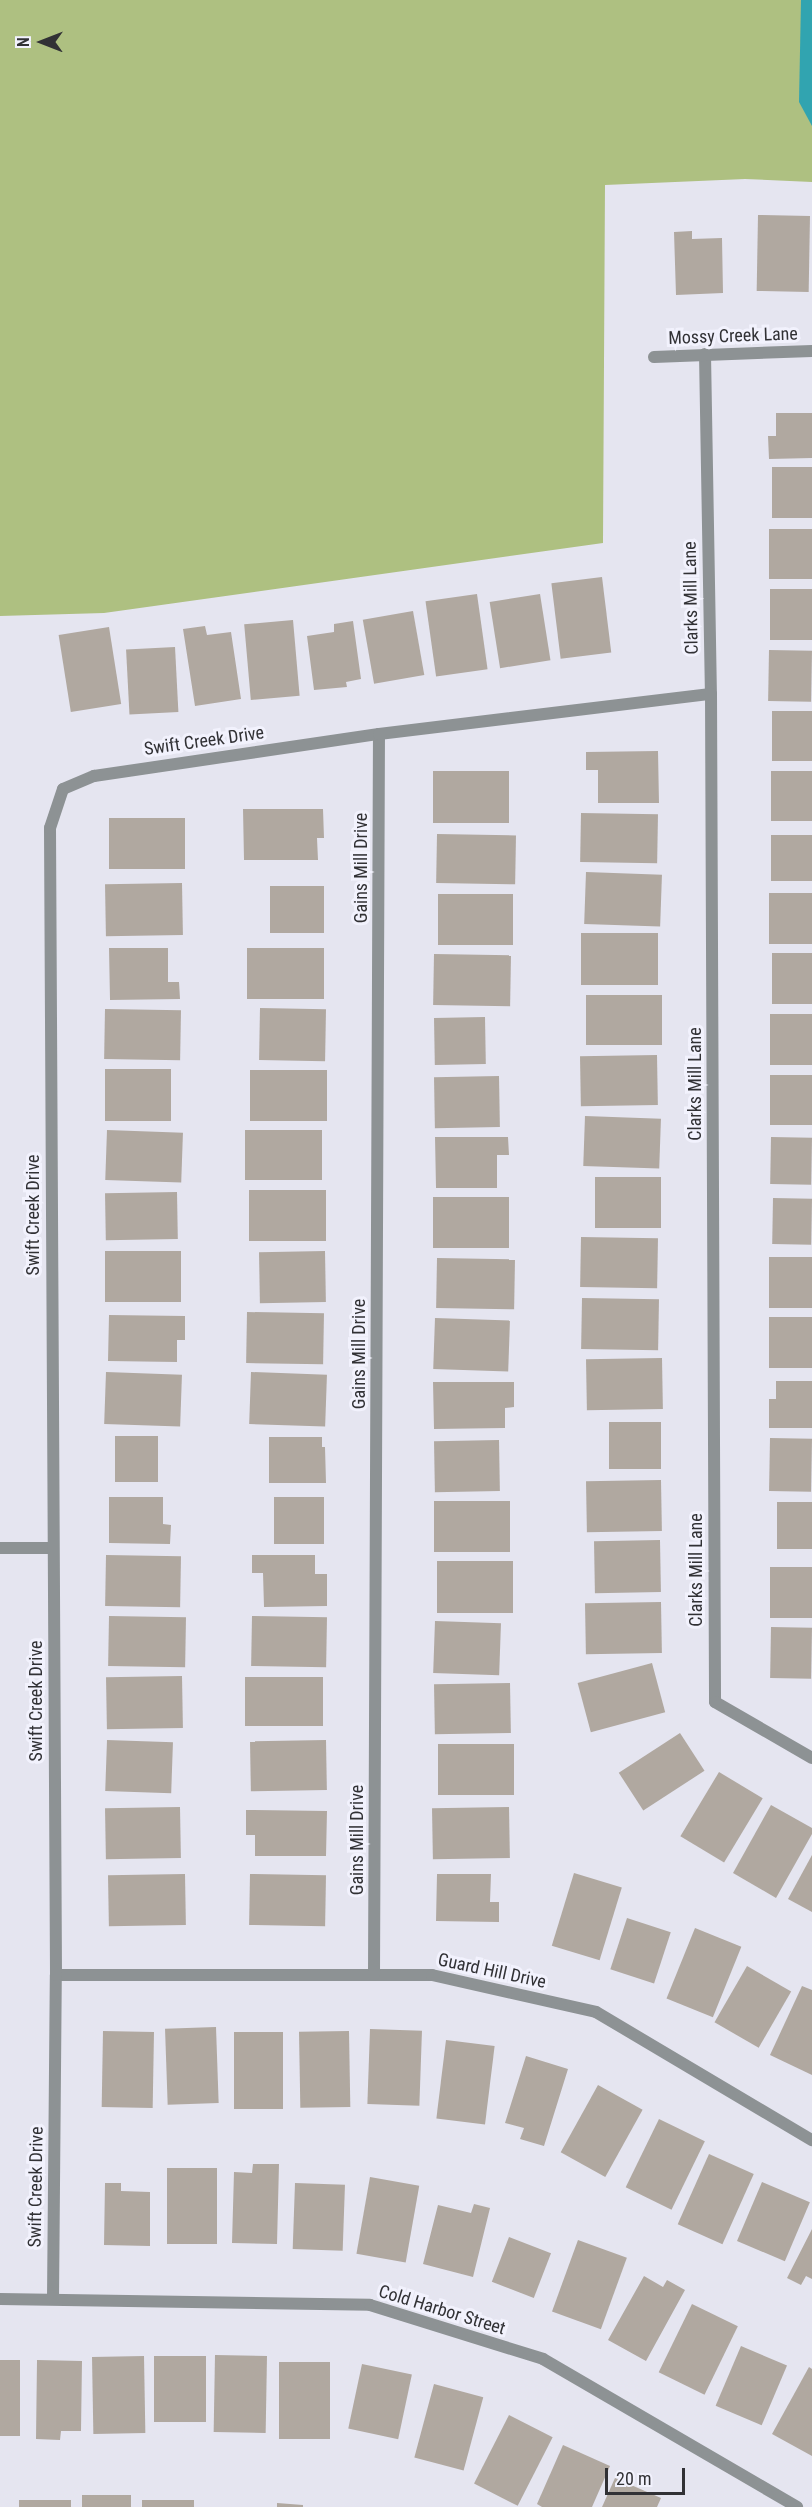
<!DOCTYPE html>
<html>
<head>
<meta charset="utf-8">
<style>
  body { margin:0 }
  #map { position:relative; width:812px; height:2507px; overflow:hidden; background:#e5e5f0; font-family:"Roboto Condensed",sans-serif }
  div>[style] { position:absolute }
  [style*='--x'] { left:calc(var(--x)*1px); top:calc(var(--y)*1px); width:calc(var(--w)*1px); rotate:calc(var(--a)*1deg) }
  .green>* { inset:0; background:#aec081 }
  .water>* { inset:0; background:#31a4b0 }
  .building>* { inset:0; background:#b0a8a0; transform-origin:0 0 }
  .street>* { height:12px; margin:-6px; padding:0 6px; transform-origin:6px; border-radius:6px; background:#8d9294 }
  span { translate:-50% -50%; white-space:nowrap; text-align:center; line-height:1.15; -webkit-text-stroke:6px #f2f2fd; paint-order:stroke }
  .street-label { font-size:18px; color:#313135 }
  .north { position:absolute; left:12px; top:12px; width:60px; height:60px; -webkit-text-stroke:4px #f2f2fd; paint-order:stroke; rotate:270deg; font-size:16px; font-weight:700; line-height:24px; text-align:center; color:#313135 }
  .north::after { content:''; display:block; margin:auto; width:21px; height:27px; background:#313135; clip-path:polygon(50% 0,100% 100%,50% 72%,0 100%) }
  .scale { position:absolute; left:605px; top:2468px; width:80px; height:27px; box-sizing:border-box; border:3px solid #313135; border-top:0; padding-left:8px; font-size:18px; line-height:21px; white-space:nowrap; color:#313135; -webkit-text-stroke:4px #f2f2fd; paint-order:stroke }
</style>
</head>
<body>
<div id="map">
  <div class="green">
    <i style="clip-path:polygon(0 0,812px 0,812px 182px,745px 179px,605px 185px,603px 543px,104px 613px,0 616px)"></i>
  </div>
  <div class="water">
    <i style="clip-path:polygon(801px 0,812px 0,812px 126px,799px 102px)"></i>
  </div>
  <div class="building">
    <i style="left:758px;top:215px;width:52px;height:76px;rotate:1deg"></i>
    <i style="clip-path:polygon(692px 231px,692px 239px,722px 238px,723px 293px,676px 295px,674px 232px)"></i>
    <i style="clip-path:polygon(776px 413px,812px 413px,812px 458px,769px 459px,768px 436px,776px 436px)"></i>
    <i style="left:772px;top:467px;width:40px;height:51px"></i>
    <i style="left:812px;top:529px;width:50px;height:43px;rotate:90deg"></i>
    <i style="left:602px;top:577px;width:76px;height:51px;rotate:83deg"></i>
    <i style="left:812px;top:589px;width:51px;height:42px;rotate:90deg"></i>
    <i style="left:477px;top:594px;width:76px;height:52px;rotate:82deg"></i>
    <i style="left:540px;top:594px;width:67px;height:51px;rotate:81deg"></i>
    <i style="left:413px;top:611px;width:65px;height:51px;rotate:80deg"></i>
    <i style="left:293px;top:620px;width:76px;height:49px;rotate:85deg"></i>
    <i style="clip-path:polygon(353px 621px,361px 679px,346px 682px,347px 687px,314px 690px,307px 636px,334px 632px,334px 624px)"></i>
    <i style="clip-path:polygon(205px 626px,207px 635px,231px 632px,241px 699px,195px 706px,183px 629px)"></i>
    <i style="left:109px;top:627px;width:78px;height:51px;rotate:81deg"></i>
    <i style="left:175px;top:647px;width:65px;height:49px;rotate:87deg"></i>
    <i style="left:769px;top:650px;width:43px;height:51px;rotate:1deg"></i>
    <i style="left:812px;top:711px;width:50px;height:40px;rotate:90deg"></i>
    <i style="clip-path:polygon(658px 751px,659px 803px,598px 803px,598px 770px,586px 770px,586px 752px)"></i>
    <i style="left:509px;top:771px;width:52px;height:76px;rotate:90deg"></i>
    <i style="left:771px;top:771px;width:41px;height:50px"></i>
    <i style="clip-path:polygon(243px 809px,323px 809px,324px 838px,317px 838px,318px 860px,244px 860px)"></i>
    <i style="left:581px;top:813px;width:77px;height:49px;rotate:1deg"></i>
    <i style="left:109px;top:818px;width:76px;height:51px"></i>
    <i style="left:437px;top:834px;width:79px;height:49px;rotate:1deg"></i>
    <i style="left:771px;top:835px;width:41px;height:46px"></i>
    <i style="left:586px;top:872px;width:76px;height:52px;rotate:2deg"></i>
    <i style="left:182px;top:883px;width:52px;height:77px;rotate:89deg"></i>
    <i style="left:270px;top:886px;width:54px;height:47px"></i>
    <i style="left:769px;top:893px;width:43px;height:51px"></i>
    <i style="left:438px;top:894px;width:75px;height:51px"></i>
    <i style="left:658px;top:933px;width:52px;height:77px;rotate:90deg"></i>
    <i style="clip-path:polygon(109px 948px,168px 948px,168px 982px,179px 982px,180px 999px,110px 1000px)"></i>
    <i style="left:324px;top:948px;width:51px;height:77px;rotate:90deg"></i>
    <i style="left:772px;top:953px;width:40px;height:51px"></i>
    <i style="left:434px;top:954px;width:77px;height:51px;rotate:1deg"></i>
    <i style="left:662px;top:995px;width:50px;height:76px;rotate:90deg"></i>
    <i style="left:260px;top:1008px;width:66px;height:52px;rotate:1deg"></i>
    <i style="left:105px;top:1009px;width:76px;height:50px;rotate:1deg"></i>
    <i style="left:812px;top:1014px;width:51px;height:42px;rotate:90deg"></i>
    <i style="left:485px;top:1017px;width:47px;height:51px;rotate:89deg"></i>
    <i style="left:657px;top:1055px;width:50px;height:77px;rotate:89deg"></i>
    <i style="left:105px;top:1069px;width:66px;height:52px"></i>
    <i style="left:250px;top:1070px;width:77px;height:51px"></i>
    <i style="left:812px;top:1075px;width:50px;height:42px;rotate:90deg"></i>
    <i style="left:499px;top:1076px;width:51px;height:65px;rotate:89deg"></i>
    <i style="left:585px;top:1116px;width:76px;height:50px;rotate:2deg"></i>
    <i style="left:107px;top:1130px;width:76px;height:50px;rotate:2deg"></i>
    <i style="left:322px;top:1130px;width:50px;height:77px;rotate:90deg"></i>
    <i style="clip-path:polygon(435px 1137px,508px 1137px,509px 1155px,497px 1155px,497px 1188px,436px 1188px)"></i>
    <i style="left:771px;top:1137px;width:41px;height:47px;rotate:1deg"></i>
    <i style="left:595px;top:1177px;width:66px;height:51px"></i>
    <i style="left:326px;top:1190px;width:51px;height:77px;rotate:90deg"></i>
    <i style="left:177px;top:1192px;width:47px;height:72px;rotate:89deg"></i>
    <i style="left:509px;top:1197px;width:51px;height:76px;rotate:90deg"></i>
    <i style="left:773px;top:1198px;width:39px;height:46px;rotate:1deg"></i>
    <i style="left:581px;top:1237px;width:77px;height:50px;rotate:1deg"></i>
    <i style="left:181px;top:1251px;width:51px;height:76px;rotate:90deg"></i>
    <i style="left:325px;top:1251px;width:51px;height:66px;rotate:89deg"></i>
    <i style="left:812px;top:1257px;width:51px;height:43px;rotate:90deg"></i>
    <i style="left:437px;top:1258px;width:78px;height:50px;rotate:1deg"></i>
    <i style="left:582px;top:1298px;width:77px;height:51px;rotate:1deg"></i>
    <i style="left:247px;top:1312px;width:77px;height:51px;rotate:1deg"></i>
    <i style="clip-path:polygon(109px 1315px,185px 1316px,185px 1340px,177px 1340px,177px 1362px,108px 1361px)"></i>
    <i style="left:812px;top:1317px;width:51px;height:43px;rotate:90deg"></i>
    <i style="left:435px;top:1318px;width:75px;height:51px;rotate:2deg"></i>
    <i style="left:662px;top:1358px;width:51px;height:76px;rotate:89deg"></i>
    <i style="left:106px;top:1372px;width:76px;height:52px;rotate:2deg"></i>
    <i style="left:251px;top:1372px;width:76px;height:52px;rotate:2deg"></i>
    <i style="clip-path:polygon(776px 1381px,812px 1381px,812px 1428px,769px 1428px,769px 1399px,776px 1399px)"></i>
    <i style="clip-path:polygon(433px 1382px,514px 1382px,514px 1407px,505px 1408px,505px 1428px,434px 1429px)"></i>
    <i style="left:609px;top:1422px;width:52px;height:47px"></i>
    <i style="left:115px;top:1436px;width:43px;height:46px"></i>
    <i style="clip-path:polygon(269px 1437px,322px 1437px,322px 1447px,325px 1447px,326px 1483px,269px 1483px)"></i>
    <i style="left:770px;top:1438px;width:42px;height:53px;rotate:1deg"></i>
    <i style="left:499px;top:1440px;width:51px;height:65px;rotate:89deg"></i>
    <i style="left:661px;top:1480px;width:51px;height:75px;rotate:89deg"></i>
    <i style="clip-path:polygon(109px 1497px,163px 1497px,163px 1524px,171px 1525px,170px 1544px,109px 1543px)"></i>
    <i style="left:274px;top:1497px;width:50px;height:47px"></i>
    <i style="left:510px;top:1501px;width:51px;height:76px;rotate:90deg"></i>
    <i style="left:812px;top:1502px;width:47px;height:35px;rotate:90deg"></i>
    <i style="left:660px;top:1540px;width:52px;height:66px;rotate:89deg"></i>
    <i style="left:106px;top:1555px;width:75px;height:51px;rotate:1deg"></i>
    <i style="clip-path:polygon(252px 1555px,315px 1555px,315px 1574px,327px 1574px,327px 1606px,264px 1607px,263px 1573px,252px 1573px)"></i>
    <i style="left:513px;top:1561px;width:52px;height:76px;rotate:90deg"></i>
    <i style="left:770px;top:1567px;width:42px;height:51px"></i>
    <i style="left:661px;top:1602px;width:51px;height:76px;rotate:89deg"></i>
    <i style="left:109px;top:1616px;width:77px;height:50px;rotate:1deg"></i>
    <i style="left:252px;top:1616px;width:75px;height:50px;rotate:1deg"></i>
    <i style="left:435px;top:1621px;width:66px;height:52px;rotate:2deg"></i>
    <i style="left:771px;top:1627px;width:41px;height:51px;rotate:1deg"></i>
    <i style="left:652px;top:1663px;width:51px;height:77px;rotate:75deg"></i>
    <i style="left:182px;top:1676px;width:52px;height:76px;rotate:89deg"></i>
    <i style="left:323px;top:1677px;width:49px;height:78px;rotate:90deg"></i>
    <i style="left:510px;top:1683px;width:50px;height:76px;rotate:89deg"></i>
    <i style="left:680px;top:1733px;width:45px;height:73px;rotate:57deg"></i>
    <i style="left:107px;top:1740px;width:66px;height:51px;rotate:2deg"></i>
    <i style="left:326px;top:1740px;width:50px;height:76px;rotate:89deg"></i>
    <i style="left:438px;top:1744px;width:76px;height:51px"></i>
    <i style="left:719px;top:1772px;width:51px;height:75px;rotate:31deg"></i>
    <i style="clip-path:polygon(771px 1805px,812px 1828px,812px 1834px,776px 1898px,733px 1873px)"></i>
    <i style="left:180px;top:1807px;width:51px;height:75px;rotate:89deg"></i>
    <i style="left:509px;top:1807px;width:51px;height:77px;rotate:89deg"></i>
    <i style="clip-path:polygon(246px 1810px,327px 1811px,326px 1856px,255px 1856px,255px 1835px,246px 1835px)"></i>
    <i style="clip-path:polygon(812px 1855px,812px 1912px,788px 1899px)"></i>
    <i style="left:574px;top:1873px;width:50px;height:76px;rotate:17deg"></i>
    <i style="left:185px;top:1874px;width:51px;height:77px;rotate:89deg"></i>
    <i style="left:250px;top:1874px;width:76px;height:51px;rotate:1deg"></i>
    <i style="clip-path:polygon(437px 1874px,491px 1874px,490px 1902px,499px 1902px,499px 1922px,436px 1921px)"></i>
    <i style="left:627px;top:1918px;width:46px;height:54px;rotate:18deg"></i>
    <i style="left:695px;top:1928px;width:50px;height:76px;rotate:22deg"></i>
    <i style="left:747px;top:1966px;width:51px;height:65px;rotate:30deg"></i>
    <i style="clip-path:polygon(802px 1986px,812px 1990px,812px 2075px,770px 2055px)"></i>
    <i style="left:216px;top:2027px;width:76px;height:51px;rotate:88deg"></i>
    <i style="left:370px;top:2029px;width:52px;height:75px;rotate:2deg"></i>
    <i style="left:103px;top:2031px;width:51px;height:76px;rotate:1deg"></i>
    <i style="left:349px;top:2031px;width:76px;height:50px;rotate:89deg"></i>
    <i style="left:234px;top:2032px;width:49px;height:77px"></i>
    <i style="left:446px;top:2040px;width:49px;height:79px;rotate:7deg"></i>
    <i style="clip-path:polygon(526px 2056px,568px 2069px,544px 2146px,520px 2139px,524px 2128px,505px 2123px)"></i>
    <i style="left:598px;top:2085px;width:51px;height:77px;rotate:29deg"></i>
    <i style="left:659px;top:2119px;width:51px;height:76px;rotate:26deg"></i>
    <i style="left:709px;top:2154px;width:49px;height:77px;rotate:24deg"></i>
    <i style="clip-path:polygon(253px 2164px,279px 2164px,277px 2244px,232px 2243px,234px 2172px,252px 2173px)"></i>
    <i style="left:167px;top:2168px;width:50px;height:76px"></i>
    <i style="left:370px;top:2177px;width:50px;height:78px;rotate:10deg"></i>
    <i style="left:762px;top:2182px;width:52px;height:64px;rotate:23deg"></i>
    <i style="clip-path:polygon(105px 2183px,121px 2183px,121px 2191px,150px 2192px,150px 2246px,104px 2245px)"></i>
    <i style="left:295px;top:2183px;width:50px;height:66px;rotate:2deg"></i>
    <i style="clip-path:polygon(474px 2204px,490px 2208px,473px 2277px,423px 2264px,438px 2205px,471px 2213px)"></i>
    <i style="clip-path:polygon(812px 2229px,812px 2279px,806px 2276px,801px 2285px,787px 2278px)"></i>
    <i style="left:509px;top:2237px;width:45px;height:48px;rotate:21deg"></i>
    <i style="left:578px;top:2240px;width:52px;height:76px;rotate:20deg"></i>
    <i style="clip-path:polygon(644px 2276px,663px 2287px,667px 2280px,685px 2290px,646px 2361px,608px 2340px)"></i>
    <i style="left:692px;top:2304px;width:51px;height:76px;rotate:26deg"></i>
    <i style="left:741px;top:2346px;width:50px;height:65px;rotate:23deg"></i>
    <i style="left:215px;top:2355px;width:52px;height:77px;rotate:1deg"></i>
    <i style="left:144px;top:2356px;width:77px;height:52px;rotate:89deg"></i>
    <i style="left:154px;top:2356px;width:52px;height:66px"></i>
    <i style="left:0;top:2360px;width:20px;height:76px"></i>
    <i style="clip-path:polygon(37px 2360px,82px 2361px,81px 2431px,61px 2431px,60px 2440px,36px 2439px)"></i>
    <i style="left:279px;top:2362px;width:51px;height:77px"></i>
    <i style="left:362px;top:2364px;width:51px;height:66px;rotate:12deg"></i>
    <i style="clip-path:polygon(809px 2367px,812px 2369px,812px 2456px,772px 2434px)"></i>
    <i style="left:434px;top:2384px;width:51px;height:76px;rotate:15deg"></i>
    <i style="left:509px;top:2415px;width:49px;height:77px;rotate:27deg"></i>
    <i style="clip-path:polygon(563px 2445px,610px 2466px,592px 2507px,542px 2507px,537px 2504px)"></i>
    <i style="clip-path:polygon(615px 2478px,661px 2498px,657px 2507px,602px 2507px)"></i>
    <i style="left:82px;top:2495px;width:49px;height:12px"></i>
    <i style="left:19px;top:2500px;width:52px;height:7px"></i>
    <i style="left:142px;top:2500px;width:52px;height:7px"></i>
    <i style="clip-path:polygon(277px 2503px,303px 2505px,303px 2507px,277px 2507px)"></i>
  </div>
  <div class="street">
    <i style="--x:705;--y:354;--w:340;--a:89"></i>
    <i style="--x:711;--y:694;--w:1008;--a:89.77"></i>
    <i style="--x:715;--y:1702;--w:112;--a:30"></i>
    <i style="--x:654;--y:357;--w:158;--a:-2.2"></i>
    <i style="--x:0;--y:1548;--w:53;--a:0"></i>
    <i style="--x:56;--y:1975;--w:376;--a:0"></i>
    <i style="--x:432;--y:1975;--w:168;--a:12.7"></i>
    <i style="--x:596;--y:2012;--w:251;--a:30.7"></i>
    <i style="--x:374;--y:1975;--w:1241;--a:-89.77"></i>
    <i style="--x:0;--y:2299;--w:370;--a:0.9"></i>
    <i style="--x:370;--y:2305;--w:181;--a:17.3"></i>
    <i style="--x:543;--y:2359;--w:294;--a:30.2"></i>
    <i style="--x:53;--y:2299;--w:324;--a:-89.5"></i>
    <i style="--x:56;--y:1975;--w:1147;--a:-90.3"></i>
    <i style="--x:50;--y:828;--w:41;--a:-71.6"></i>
    <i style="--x:63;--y:789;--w:34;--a:-23"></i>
    <i style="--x:94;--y:776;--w:288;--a:-8.4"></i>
    <i style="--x:379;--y:734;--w:334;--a:-6.9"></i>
  </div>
  <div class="street-label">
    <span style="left:733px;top:336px;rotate:-2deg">Mossy Creek Lane</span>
    <span style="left:691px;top:598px;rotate:-91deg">Clarks Mill Lane</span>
    <span style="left:204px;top:741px;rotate:-8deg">Swift Creek Drive</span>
    <span style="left:361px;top:868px;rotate:-90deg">Gains Mill Drive</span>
    <span style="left:695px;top:1084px;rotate:-90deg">Clarks Mill Lane</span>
    <span style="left:33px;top:1215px;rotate:-90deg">Swift Creek Drive</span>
    <span style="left:359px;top:1354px;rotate:-90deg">Gains Mill Drive</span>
    <span style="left:696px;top:1570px;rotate:-90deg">Clarks Mill Lane</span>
    <span style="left:36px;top:1701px;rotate:-90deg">Swift Creek Drive</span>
    <span style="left:357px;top:1840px;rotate:-90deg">Gains Mill Drive</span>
    <span style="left:492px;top:1971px;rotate:12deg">Guard Hill Drive</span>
    <span style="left:36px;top:2187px;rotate:-89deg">Swift Creek Drive</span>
    <span style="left:442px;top:2310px;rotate:17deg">Cold Harbor Street</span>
  </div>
  <div class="north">N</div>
  <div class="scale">20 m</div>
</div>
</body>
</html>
